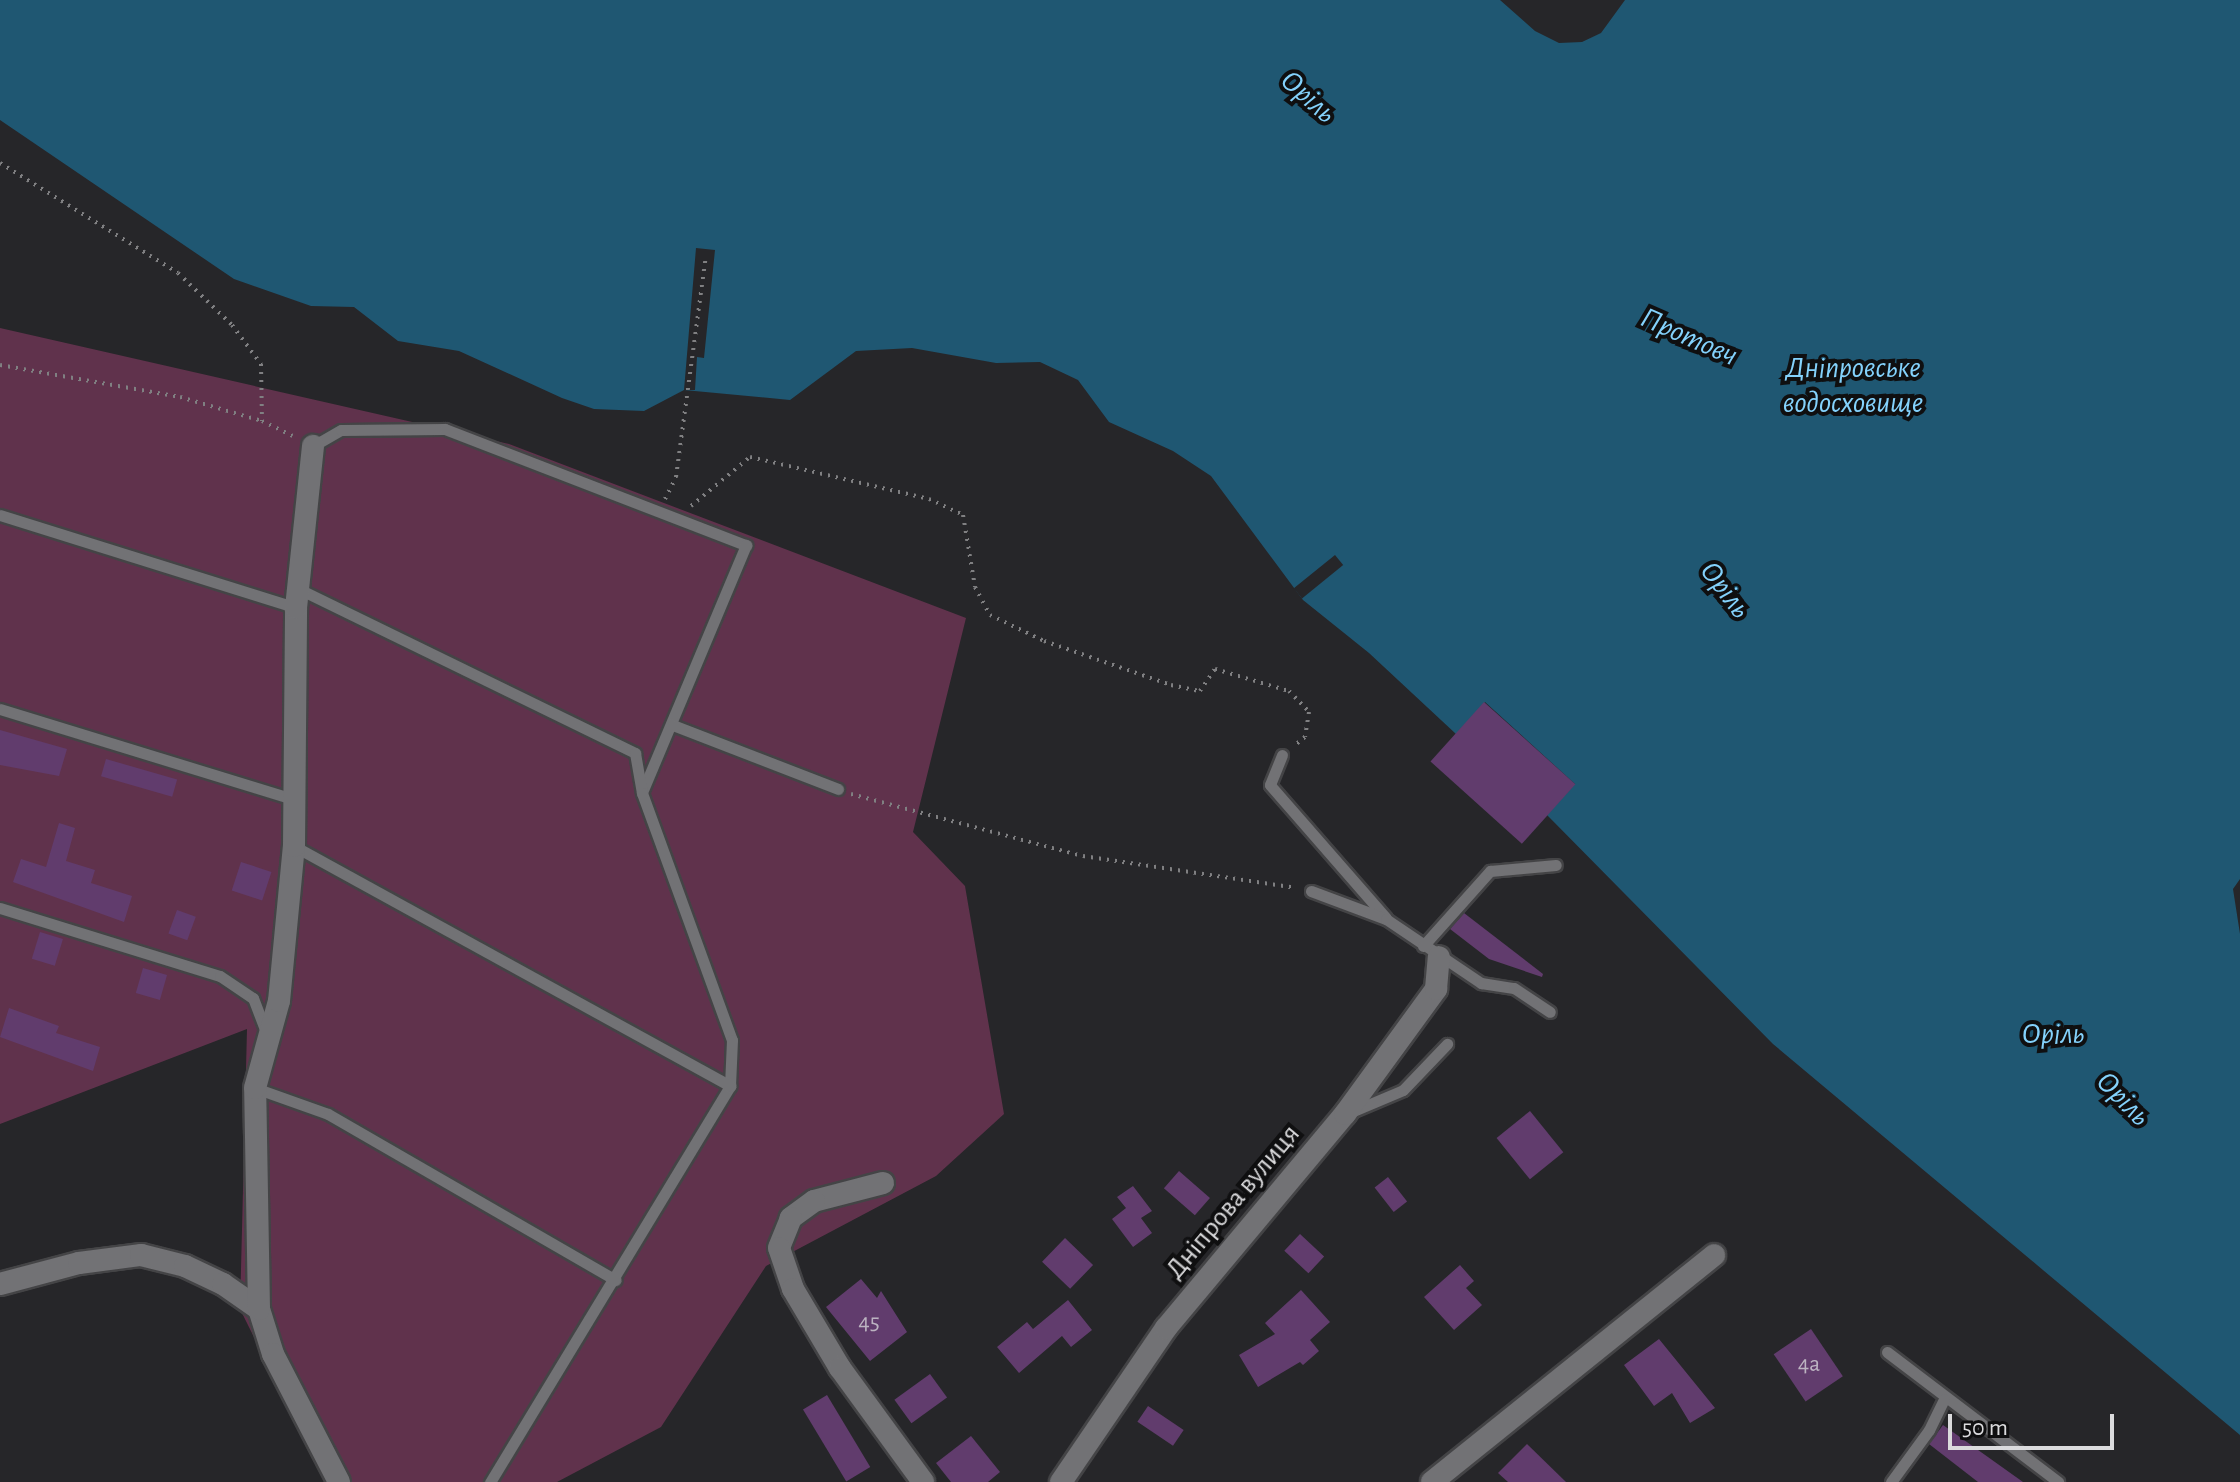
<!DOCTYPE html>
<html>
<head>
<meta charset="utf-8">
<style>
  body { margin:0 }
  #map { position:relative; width:2240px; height:1482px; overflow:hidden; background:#262629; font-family:"Alegreya Sans",sans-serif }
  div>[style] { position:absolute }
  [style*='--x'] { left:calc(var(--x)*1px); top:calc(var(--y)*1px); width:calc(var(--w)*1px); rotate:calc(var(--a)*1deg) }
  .green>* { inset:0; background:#60324c }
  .water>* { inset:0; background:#1f5772 }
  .pier>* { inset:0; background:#262629; transform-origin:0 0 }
  .building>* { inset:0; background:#613c6d; transform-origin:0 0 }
  .path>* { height:4px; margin-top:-2px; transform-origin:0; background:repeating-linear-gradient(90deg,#808082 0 2px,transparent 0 8px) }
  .roads { filter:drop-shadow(2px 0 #444446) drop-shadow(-2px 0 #444446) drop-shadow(0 2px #444446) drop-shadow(0 -2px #444446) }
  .service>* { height:11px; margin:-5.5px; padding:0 5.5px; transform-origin:5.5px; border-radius:5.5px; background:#727275 }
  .minor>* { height:22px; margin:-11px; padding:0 11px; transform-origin:11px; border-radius:11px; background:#727275 }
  span { translate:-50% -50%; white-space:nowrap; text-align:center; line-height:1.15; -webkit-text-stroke:8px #0f0f10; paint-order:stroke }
  .number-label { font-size:24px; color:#bcb3c1 }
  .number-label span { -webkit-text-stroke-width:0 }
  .street-label { font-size:28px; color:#dbdbdd }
  .water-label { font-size:30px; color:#84d2fc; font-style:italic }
  .scale { position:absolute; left:1948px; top:1414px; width:166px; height:36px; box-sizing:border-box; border:4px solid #dbdbdd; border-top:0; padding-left:10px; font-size:24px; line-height:28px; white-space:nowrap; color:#dbdbdd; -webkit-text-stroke:6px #0f0f10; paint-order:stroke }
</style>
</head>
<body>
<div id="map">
  <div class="green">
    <i style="clip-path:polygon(0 328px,509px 444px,966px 618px,913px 832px,965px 886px,1004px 1114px,936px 1176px,766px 1266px,661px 1427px,557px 1482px,326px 1482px,240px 1309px,247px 1029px,0 1124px)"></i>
  </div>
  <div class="water">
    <i style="clip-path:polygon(0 0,1500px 0,1535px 31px,1559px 43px,1582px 42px,1601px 33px,1625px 0,2240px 0,2240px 879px,2233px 889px,2240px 934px,2240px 1435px,1773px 1044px,1547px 815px,1575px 784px,1485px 702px,1456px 734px,1369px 653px,1303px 600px,1211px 476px,1173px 451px,1109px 422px,1078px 380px,1040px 362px,996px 363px,912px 348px,856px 351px,790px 400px,684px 390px,644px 411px,594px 409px,562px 398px,459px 351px,398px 341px,354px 307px,311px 306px,234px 279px,0 120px)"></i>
  </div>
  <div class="pier">
    <i style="clip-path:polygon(696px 248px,715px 250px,704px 358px,697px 357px,695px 390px,684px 390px)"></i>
    <i style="left:1335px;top:555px;width:13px;height:53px;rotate:51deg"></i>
  </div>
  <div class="building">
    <i style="left:1484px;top:702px;width:123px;height:80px;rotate:42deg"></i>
    <i style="clip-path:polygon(0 730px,67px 749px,59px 776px,0 765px)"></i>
    <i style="left:106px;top:759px;width:74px;height:18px;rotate:16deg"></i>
    <i style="clip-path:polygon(59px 823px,75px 828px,66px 861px,95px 870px,91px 883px,132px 896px,124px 922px,13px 882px,21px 859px,46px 867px)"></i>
    <i style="left:241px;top:862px;width:32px;height:30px;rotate:18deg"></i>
    <i style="left:177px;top:910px;width:20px;height:25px;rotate:20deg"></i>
    <i style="clip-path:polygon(1464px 913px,1543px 974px,1542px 977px,1489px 959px,1450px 929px)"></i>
    <i style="left:40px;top:932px;width:24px;height:28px;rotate:17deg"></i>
    <i style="left:143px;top:968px;width:25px;height:26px;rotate:16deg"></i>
    <i style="clip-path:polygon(9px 1008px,59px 1026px,56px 1033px,100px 1047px,93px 1071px,0 1037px)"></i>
    <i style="left:1530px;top:1111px;width:53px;height:43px;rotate:51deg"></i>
    <i style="left:1179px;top:1171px;width:41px;height:23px;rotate:41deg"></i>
    <i style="left:1388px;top:1177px;width:31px;height:17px;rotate:52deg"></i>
    <i style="clip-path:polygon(1133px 1186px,1152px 1211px,1141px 1218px,1152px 1233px,1133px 1247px,1112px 1219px,1126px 1208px,1117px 1197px)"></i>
    <i style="left:1300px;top:1234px;width:33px;height:23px;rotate:43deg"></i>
    <i style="left:1065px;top:1238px;width:39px;height:33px;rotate:44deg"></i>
    <i style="clip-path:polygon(1460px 1265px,1474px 1281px,1466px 1288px,1482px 1305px,1454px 1330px,1424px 1297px)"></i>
    <i style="clip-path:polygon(861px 1279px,877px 1298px,881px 1291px,907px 1332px,870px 1361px,826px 1307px)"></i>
    <i style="clip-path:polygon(1301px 1290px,1330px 1322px,1310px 1340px,1319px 1351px,1303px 1365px,1300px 1362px,1258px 1387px,1239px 1355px,1275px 1334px,1265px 1323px)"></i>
    <i style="clip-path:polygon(1068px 1300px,1092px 1330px,1071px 1347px,1062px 1336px,1019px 1373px,997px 1347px,1027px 1322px,1033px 1329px)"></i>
    <i style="left:1811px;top:1329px;width:57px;height:45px;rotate:56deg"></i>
    <i style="clip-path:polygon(1659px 1339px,1715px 1408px,1690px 1423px,1672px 1393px,1654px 1406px,1624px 1365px)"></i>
    <i style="left:930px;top:1374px;width:29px;height:44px;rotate:54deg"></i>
    <i style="left:827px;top:1395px;width:84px;height:28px;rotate:59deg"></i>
    <i style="left:1148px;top:1406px;width:43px;height:19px;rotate:34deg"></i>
    <i style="clip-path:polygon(1943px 1425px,2023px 1482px,1978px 1482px,1929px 1444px)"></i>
    <i style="clip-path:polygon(971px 1436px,1000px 1472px,988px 1482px,951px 1482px,936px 1463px)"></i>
    <i style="clip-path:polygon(1527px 1444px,1566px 1482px,1508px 1482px,1498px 1473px)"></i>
  </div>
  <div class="path">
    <i style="--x:0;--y:163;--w:209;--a:31.7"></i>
    <i style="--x:178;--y:273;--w:75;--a:43.9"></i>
    <i style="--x:232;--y:325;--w:49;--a:53.4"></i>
    <i style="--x:261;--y:364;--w:57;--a:89"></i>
    <i style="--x:0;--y:365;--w:183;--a:10.1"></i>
    <i style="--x:180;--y:397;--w:85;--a:16.3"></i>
    <i style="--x:262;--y:421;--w:34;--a:26"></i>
    <i style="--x:665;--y:499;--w:25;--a:-63"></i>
    <i style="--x:676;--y:477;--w:223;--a:-82.3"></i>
    <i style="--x:691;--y:506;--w:77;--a:-39.7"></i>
    <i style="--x:750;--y:457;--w:184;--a:13.2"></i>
    <i style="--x:929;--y:499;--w:38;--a:25"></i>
    <i style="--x:963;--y:515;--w:73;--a:80.5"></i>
    <i style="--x:975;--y:587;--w:32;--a:62"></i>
    <i style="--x:990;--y:615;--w:60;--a:25.7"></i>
    <i style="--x:1044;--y:641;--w:134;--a:19.1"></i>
    <i style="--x:1171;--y:685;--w:30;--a:12"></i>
    <i style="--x:1200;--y:691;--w:27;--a:-56"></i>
    <i style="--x:1215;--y:669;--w:77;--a:16.6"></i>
    <i style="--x:1289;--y:691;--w:29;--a:46"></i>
    <i style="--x:1309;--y:712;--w:25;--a:99"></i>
    <i style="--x:1305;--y:737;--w:14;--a:141"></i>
    <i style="--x:851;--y:794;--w:240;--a:15"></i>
    <i style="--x:1083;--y:856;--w:215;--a:8.5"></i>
  </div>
  <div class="roads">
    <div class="service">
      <i style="--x:313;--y:446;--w:32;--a:-30"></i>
      <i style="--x:341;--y:430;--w:104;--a:-0.6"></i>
      <i style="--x:445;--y:429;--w:323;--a:21.1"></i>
      <i style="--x:746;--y:545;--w:268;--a:112.8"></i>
      <i style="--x:0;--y:515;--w:310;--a:17.4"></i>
      <i style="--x:299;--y:589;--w:374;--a:26"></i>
      <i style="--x:635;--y:753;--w:41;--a:80.1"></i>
      <i style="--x:642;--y:793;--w:263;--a:70"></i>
      <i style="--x:732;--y:1040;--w:46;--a:92.5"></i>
      <i style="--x:730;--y:1086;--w:463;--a:121.2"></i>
      <i style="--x:0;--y:709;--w:306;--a:17.1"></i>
      <i style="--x:673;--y:725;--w:177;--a:21.2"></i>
      <i style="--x:1282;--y:755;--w:32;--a:112"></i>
      <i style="--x:1270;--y:785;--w:176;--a:48.9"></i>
      <i style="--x:294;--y:846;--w:498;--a:28.8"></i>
      <i style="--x:1311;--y:891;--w:80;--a:20.5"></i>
      <i style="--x:1386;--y:919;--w:115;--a:34"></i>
      <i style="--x:1481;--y:983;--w:33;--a:9"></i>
      <i style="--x:1514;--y:988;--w:43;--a:33.7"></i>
      <i style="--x:0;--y:908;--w:230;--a:17.2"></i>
      <i style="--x:220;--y:976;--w:40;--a:34"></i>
      <i style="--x:253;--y:998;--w:39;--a:69"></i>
      <i style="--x:1423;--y:946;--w:101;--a:-48.2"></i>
      <i style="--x:1490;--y:871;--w:66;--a:-5.2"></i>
      <i style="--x:255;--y:1088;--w:77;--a:19.6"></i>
      <i style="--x:328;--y:1114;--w:332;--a:30"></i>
      <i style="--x:1351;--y:1112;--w:56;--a:-22.9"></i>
      <i style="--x:1403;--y:1090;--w:64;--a:-46.3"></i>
      <i style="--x:1887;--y:1352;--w:215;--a:37.2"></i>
      <i style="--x:1891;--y:1482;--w:64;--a:-53.8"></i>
      <i style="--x:1929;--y:1430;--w:34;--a:-64"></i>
    </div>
    <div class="minor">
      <i style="--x:883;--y:1183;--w:71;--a:165.4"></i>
      <i style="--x:814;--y:1201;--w:29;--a:144"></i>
      <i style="--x:791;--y:1218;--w:32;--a:112"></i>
      <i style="--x:779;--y:1248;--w:43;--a:71.1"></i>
      <i style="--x:793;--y:1289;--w:92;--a:59.3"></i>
      <i style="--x:840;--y:1368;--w:141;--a:53.9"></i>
      <i style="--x:0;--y:1284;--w:82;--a:-14.9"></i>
      <i style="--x:79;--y:1263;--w:63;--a:-7.4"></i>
      <i style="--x:141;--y:1255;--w:45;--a:14"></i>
      <i style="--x:185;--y:1266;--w:42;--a:25.3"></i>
      <i style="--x:223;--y:1284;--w:44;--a:34.8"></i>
      <i style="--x:259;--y:1309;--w:47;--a:72.7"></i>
      <i style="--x:273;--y:1354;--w:144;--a:62.7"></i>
      <i style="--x:259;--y:1309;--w:221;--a:-91"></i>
      <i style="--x:255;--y:1088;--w:90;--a:-74.6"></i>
      <i style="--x:279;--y:1001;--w:156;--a:-84.5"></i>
      <i style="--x:294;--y:846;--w:238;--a:-89.5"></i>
      <i style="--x:296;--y:608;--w:163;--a:-84"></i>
      <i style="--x:1061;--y:1482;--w:186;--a:-55.7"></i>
      <i style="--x:1166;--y:1328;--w:279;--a:-50.1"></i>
      <i style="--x:1345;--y:1114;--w:155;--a:-53.9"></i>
      <i style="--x:1436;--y:989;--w:32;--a:-85"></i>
      <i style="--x:1432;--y:1482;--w:362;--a:-38.8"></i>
    </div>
  </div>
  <div class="number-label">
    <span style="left:869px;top:1323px">45</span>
    <span style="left:1809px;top:1365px">4а</span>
  </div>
  <div class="street-label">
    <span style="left:1233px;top:1202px;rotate:-50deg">Дніпрова вулиця</span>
  </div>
  <div class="water-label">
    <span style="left:1308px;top:97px;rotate:42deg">Оріль</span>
    <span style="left:1689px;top:337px;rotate:24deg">Протовч</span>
    <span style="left:1853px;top:385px">Дніпровське<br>водосховище</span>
    <span style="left:1725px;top:590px;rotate:53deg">Оріль</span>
    <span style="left:2053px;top:1034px">Орiль</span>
    <span style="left:2123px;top:1099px;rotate:46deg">Оріль</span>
  </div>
  <div class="scale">50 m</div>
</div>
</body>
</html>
